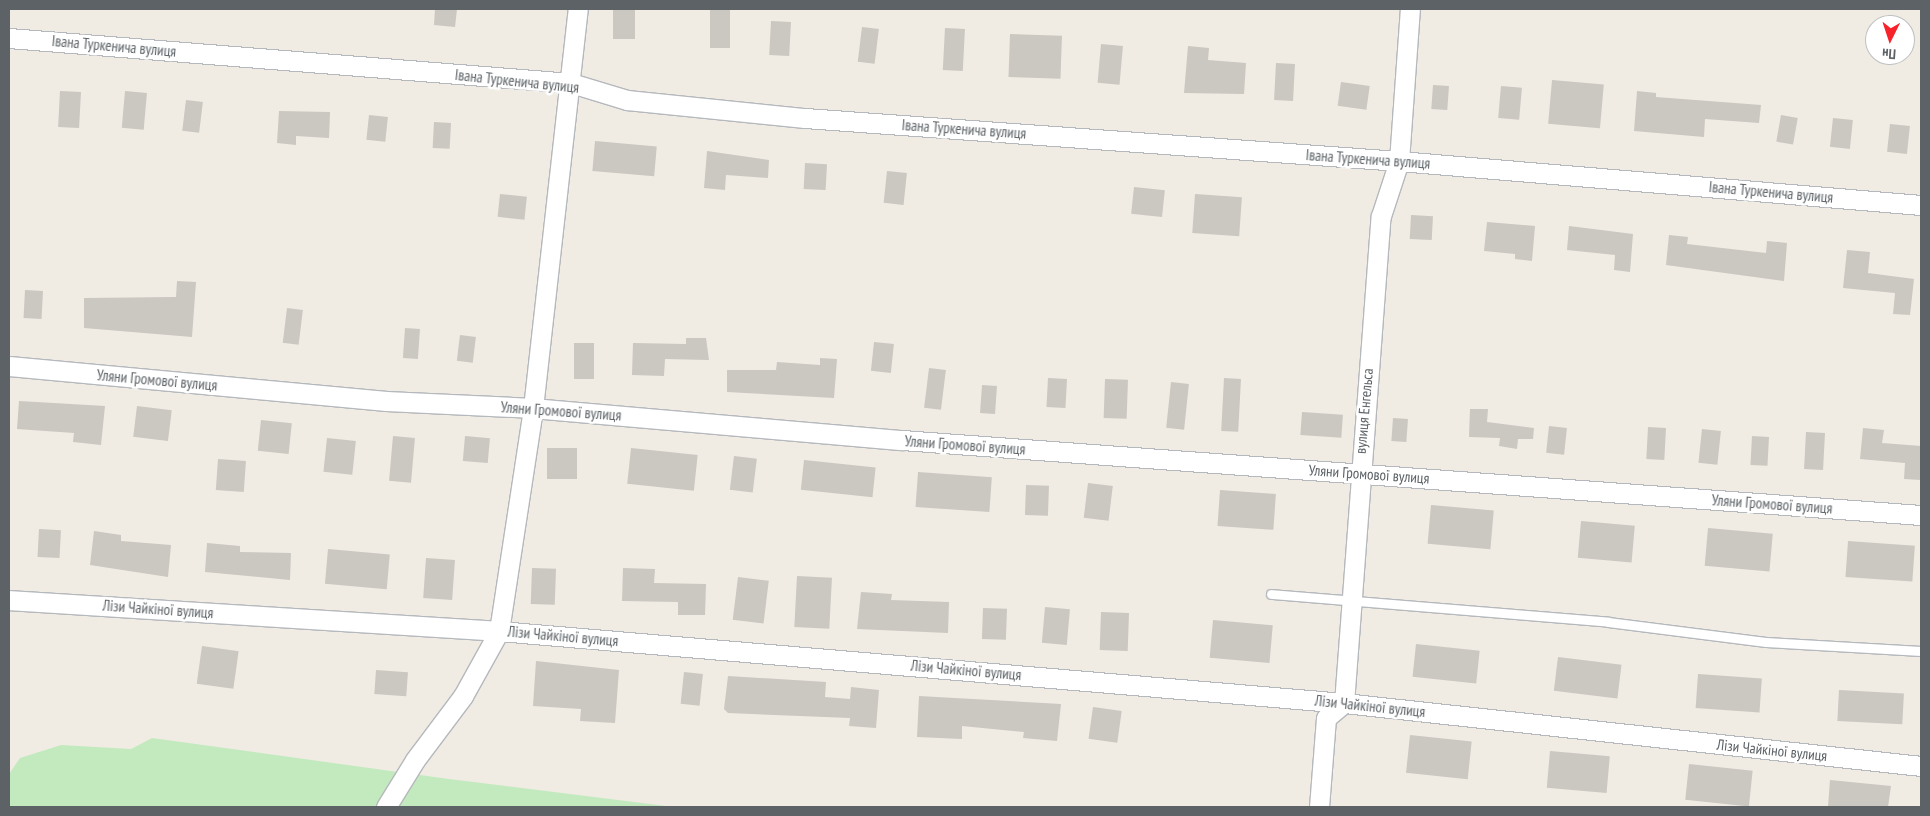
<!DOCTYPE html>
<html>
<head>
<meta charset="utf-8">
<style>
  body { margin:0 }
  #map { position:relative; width:1930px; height:816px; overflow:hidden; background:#f0ece4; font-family:"PT Sans Narrow",sans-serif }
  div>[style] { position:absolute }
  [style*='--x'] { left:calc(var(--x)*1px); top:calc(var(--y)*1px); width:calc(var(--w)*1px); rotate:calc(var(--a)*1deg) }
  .green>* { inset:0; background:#c3eabe }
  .building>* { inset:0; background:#cbc7c1; transform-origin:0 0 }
  .roads { filter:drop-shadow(1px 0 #b5b8bc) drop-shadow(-1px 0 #b5b8bc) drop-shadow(0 1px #b5b8bc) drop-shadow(0 -1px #b5b8bc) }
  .lane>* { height:9px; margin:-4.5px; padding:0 4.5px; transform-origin:4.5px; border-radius:4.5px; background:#fff }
  .street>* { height:19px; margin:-9.5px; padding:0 9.5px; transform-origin:9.5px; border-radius:9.5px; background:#fff }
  span { translate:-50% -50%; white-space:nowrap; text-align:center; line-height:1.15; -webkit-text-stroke:5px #fff; paint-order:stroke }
  .street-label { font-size:15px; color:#5c6266 }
  .frame { position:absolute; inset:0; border:10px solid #5c6266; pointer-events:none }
  .north { position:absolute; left:1865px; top:15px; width:50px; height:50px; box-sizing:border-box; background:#fff; border:1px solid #bec0c2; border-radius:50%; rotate:184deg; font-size:14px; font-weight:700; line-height:20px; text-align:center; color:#5c6266 }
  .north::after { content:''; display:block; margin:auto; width:18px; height:22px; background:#f8222a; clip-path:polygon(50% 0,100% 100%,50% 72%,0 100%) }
</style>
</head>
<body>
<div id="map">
  <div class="green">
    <i style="clip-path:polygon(152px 738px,449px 779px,674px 807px,9px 807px,9px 774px,20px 758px,61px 745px,131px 749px)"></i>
  </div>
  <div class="building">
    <i style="clip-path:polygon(435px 9px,457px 9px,455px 27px,434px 25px)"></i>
    <i style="left:613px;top:9px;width:22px;height:30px"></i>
    <i style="left:710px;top:10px;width:20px;height:38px"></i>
    <i style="left:771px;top:21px;width:20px;height:34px;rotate:3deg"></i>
    <i style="left:862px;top:27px;width:17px;height:35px;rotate:7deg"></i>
    <i style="left:945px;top:28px;width:20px;height:42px;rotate:3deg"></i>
    <i style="left:1010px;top:34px;width:52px;height:43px;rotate:2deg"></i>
    <i style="left:1101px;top:44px;width:22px;height:39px;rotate:5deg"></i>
    <i style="clip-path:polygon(1188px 46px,1209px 48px,1208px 60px,1246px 63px,1244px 94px,1184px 93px)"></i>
    <i style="left:1276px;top:63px;width:19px;height:37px;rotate:3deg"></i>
    <i style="left:1552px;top:80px;width:52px;height:44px;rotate:5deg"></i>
    <i style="left:1341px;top:82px;width:29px;height:24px;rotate:8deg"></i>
    <i style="left:1433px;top:85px;width:16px;height:24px;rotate:4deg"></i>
    <i style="left:1501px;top:86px;width:21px;height:32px;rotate:5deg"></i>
    <i style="left:60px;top:91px;width:21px;height:36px;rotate:3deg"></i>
    <i style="left:125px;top:91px;width:22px;height:37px;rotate:5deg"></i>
    <i style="clip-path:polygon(1637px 91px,1656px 93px,1656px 97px,1761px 105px,1759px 123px,1705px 119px,1704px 137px,1634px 131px)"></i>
    <i style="left:186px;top:100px;width:17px;height:31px;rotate:7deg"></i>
    <i style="clip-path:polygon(279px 111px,330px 112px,329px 138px,296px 136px,296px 145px,277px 143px)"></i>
    <i style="left:369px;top:115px;width:19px;height:25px;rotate:6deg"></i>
    <i style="left:1781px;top:115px;width:17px;height:27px;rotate:10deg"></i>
    <i style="left:1833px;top:118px;width:20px;height:29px;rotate:6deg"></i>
    <i style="left:434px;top:122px;width:17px;height:26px;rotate:3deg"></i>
    <i style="left:1890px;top:124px;width:20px;height:28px;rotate:6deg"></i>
    <i style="left:595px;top:141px;width:62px;height:30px;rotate:5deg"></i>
    <i style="clip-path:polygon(707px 151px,769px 160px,768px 178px,726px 175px,725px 190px,704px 188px)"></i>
    <i style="left:805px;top:163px;width:22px;height:26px;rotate:3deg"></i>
    <i style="left:887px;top:171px;width:20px;height:32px;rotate:6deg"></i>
    <i style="left:1134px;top:187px;width:31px;height:27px;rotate:6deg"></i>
    <i style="left:500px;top:194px;width:27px;height:23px;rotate:6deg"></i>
    <i style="left:1195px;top:194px;width:47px;height:39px;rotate:4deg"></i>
    <i style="left:1411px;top:215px;width:22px;height:24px;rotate:3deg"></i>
    <i style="clip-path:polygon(1487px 222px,1535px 226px,1532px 261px,1515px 259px,1515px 254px,1484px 251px)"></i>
    <i style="clip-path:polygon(1569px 226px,1633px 234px,1630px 272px,1614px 270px,1615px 255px,1567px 250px)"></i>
    <i style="clip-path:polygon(1669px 235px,1688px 237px,1687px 244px,1766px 253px,1767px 241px,1787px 243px,1784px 281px,1666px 265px)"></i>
    <i style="clip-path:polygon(1847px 250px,1870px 252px,1868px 273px,1914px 279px,1910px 315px,1893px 314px,1895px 293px,1843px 288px)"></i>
    <i style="clip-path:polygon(177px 281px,196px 282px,192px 337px,84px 328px,84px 298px,176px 297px)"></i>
    <i style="left:25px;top:290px;width:18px;height:28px;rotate:3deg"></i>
    <i style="left:287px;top:308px;width:16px;height:35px;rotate:7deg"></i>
    <i style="left:405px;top:328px;width:15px;height:30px;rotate:4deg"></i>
    <i style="left:460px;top:335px;width:16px;height:26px;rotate:7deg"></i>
    <i style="clip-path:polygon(686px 338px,706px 338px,709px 360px,665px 359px,664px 376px,632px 375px,633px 343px,686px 344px)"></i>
    <i style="left:874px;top:342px;width:20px;height:29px;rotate:6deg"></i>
    <i style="left:574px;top:343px;width:20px;height:36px"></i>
    <i style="clip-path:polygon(820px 358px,837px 359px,834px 398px,727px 392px,727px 370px,776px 370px,777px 362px,820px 365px)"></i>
    <i style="left:929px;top:368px;width:17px;height:40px;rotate:7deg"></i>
    <i style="left:1048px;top:378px;width:19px;height:29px;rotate:3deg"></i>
    <i style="left:1224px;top:378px;width:17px;height:53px;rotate:3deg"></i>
    <i style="left:1105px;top:379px;width:23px;height:39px;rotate:2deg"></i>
    <i style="left:1171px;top:382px;width:18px;height:46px;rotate:6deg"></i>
    <i style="left:982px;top:385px;width:15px;height:28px;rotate:4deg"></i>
    <i style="clip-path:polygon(19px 401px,105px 406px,101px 445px,73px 442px,74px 433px,17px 429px)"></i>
    <i style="left:137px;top:406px;width:35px;height:31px;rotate:7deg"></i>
    <i style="clip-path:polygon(1470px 409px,1488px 409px,1487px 422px,1534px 428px,1533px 439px,1518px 439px,1517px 449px,1499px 446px,1500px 438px,1469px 437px)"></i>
    <i style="left:1302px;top:412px;width:41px;height:23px;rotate:4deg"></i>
    <i style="left:1393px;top:418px;width:15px;height:23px;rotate:4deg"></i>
    <i style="left:261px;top:420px;width:31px;height:31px;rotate:6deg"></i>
    <i style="left:1549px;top:426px;width:18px;height:27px;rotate:6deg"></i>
    <i style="left:1648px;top:427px;width:18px;height:32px;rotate:3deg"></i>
    <i style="clip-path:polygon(1863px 428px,1884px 430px,1882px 443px,1921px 446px,1921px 480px,1904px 479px,1905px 463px,1860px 459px)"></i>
    <i style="left:1702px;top:429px;width:19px;height:34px;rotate:6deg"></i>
    <i style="left:1806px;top:432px;width:19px;height:37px;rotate:3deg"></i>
    <i style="left:393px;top:436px;width:22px;height:45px;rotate:5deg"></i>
    <i style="left:465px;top:436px;width:25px;height:25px;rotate:5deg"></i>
    <i style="left:1752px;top:436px;width:17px;height:29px;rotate:3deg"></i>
    <i style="left:327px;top:438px;width:29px;height:34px;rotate:6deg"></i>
    <i style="left:547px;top:448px;width:30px;height:31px"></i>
    <i style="left:631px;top:448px;width:67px;height:36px;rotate:6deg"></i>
    <i style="left:734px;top:456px;width:23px;height:34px;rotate:7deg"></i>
    <i style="left:218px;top:459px;width:28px;height:31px;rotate:4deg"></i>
    <i style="left:804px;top:460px;width:72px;height:30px;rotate:6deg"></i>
    <i style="left:918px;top:472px;width:74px;height:35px;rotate:4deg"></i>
    <i style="left:1088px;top:483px;width:25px;height:35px;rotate:7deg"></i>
    <i style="left:1026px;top:485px;width:23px;height:30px;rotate:2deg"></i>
    <i style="left:1220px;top:490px;width:56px;height:36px;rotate:4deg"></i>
    <i style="left:1431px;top:505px;width:63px;height:39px;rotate:5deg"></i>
    <i style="left:1581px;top:521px;width:54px;height:37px;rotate:5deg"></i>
    <i style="left:1708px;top:528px;width:65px;height:38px;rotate:5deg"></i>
    <i style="left:39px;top:529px;width:22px;height:28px;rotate:3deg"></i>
    <i style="clip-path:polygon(94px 531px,121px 535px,121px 541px,171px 545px,168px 577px,90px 565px)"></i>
    <i style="left:1848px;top:541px;width:67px;height:36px;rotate:4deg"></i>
    <i style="clip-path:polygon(207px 543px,240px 546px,240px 552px,291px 553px,290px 580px,205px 572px)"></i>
    <i style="left:328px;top:549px;width:62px;height:35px;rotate:5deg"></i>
    <i style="left:426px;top:558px;width:29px;height:40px;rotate:4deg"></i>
    <i style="left:532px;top:568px;width:24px;height:36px;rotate:2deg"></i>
    <i style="clip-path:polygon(623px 568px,655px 569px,654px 583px,706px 584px,705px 615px,678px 615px,678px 602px,622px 601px)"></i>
    <i style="left:797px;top:576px;width:35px;height:51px;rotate:3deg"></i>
    <i style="left:738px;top:577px;width:31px;height:43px;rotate:7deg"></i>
    <i style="clip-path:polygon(861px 592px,892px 594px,891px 600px,949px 602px,948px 633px,857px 629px)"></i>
    <i style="left:1045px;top:607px;width:25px;height:36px;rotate:5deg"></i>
    <i style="left:983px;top:608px;width:24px;height:31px;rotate:2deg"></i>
    <i style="left:1101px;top:612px;width:28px;height:38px;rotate:2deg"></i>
    <i style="left:1213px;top:620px;width:60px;height:38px;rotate:5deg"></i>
    <i style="left:1416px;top:644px;width:64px;height:33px;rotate:6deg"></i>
    <i style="left:202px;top:646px;width:37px;height:38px;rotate:8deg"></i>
    <i style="left:1558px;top:657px;width:64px;height:34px;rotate:7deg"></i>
    <i style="clip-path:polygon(536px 661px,619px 670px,615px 723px,580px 721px,581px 709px,533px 706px)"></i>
    <i style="left:376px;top:670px;width:32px;height:24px;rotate:4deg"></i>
    <i style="left:684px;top:672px;width:19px;height:32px;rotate:6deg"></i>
    <i style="left:1698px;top:674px;width:64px;height:34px;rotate:4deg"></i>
    <i style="clip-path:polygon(728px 676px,826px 682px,825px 697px,850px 699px,851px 687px,879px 690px,876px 728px,849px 726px,850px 718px,728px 713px,724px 709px)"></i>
    <i style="left:1839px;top:690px;width:65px;height:31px;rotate:3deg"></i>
    <i style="clip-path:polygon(919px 696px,1061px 704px,1057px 741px,1023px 738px,1024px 732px,962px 726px,962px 739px,917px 737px)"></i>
    <i style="left:1093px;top:707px;width:29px;height:32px;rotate:8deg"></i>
    <i style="left:1410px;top:735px;width:62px;height:38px;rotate:6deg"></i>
    <i style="left:1550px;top:751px;width:60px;height:37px;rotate:5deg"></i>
    <i style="left:1689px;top:764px;width:64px;height:36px;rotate:6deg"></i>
    <i style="clip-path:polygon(1830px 780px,1891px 786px,1888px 807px,1828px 807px)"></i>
  </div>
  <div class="roads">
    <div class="lane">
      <i style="--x:1271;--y:594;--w:338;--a:4.7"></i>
      <i style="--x:1608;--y:622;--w:159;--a:7.2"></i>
      <i style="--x:1766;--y:642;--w:155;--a:3.3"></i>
    </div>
    <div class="street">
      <i style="--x:9;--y:38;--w:564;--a:4.58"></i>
      <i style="--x:571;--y:83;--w:59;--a:16.9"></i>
      <i style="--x:627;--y:100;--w:179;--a:5.8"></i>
      <i style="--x:805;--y:118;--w:596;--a:4.14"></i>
      <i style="--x:1399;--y:161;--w:524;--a:4.82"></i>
      <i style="--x:9;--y:366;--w:379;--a:5.3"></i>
      <i style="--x:386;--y:401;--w:147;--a:2.7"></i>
      <i style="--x:533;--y:408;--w:370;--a:5"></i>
      <i style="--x:902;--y:440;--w:1022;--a:4.21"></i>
      <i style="--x:9;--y:600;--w:491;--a:3.6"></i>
      <i style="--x:499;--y:631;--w:848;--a:4.87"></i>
      <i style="--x:1344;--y:703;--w:580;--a:6.23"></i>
      <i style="--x:386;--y:807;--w:55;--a:-58.3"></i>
      <i style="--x:415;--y:760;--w:80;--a:-53.1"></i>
      <i style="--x:463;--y:696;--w:74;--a:-61"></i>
      <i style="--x:499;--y:631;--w:226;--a:-81.3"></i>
      <i style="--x:533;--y:408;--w:402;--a:-83.6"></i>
      <i style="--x:1319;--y:807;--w:89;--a:-85.5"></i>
      <i style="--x:1326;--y:718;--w:23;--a:-40"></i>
      <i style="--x:1344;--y:703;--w:488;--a:-85.7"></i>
      <i style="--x:1381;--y:216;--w:58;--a:-71.9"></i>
      <i style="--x:1399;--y:161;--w:152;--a:-85.9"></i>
    </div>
  </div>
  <div class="street-label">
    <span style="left:114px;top:46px;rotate:5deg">Івана Туркенича вулиця</span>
    <span style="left:517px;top:81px;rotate:6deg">Івана Туркенича вулиця</span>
    <span style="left:964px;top:129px;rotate:4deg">Івана Туркенича вулиця</span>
    <span style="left:1368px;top:159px;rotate:4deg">Івана Туркенича вулиця</span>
    <span style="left:1771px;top:192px;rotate:5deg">Івана Туркенича вулиця</span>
    <span style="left:157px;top:380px;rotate:5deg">Уляни Громової вулиця</span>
    <span style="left:561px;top:411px;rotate:4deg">Уляни Громової вулиця</span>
    <span style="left:1364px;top:411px;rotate:-85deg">вулиця Енгельса</span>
    <span style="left:965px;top:445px;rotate:4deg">Уляни Громової вулиця</span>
    <span style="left:1369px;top:474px;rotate:4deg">Уляни Громової вулиця</span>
    <span style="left:1772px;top:504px;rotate:4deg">Уляни Громової вулиця</span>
    <span style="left:158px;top:609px;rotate:4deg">Лізи Чайкіної вулиця</span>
    <span style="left:563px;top:636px;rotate:5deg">Лізи Чайкіної вулиця</span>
    <span style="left:966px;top:670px;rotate:5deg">Лізи Чайкіної вулиця</span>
    <span style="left:1370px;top:706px;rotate:6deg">Лізи Чайкіної вулиця</span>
    <span style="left:1772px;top:750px;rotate:6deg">Лізи Чайкіної вулиця</span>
  </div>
  <div class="frame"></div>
  <div class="north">Пн</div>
</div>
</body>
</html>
